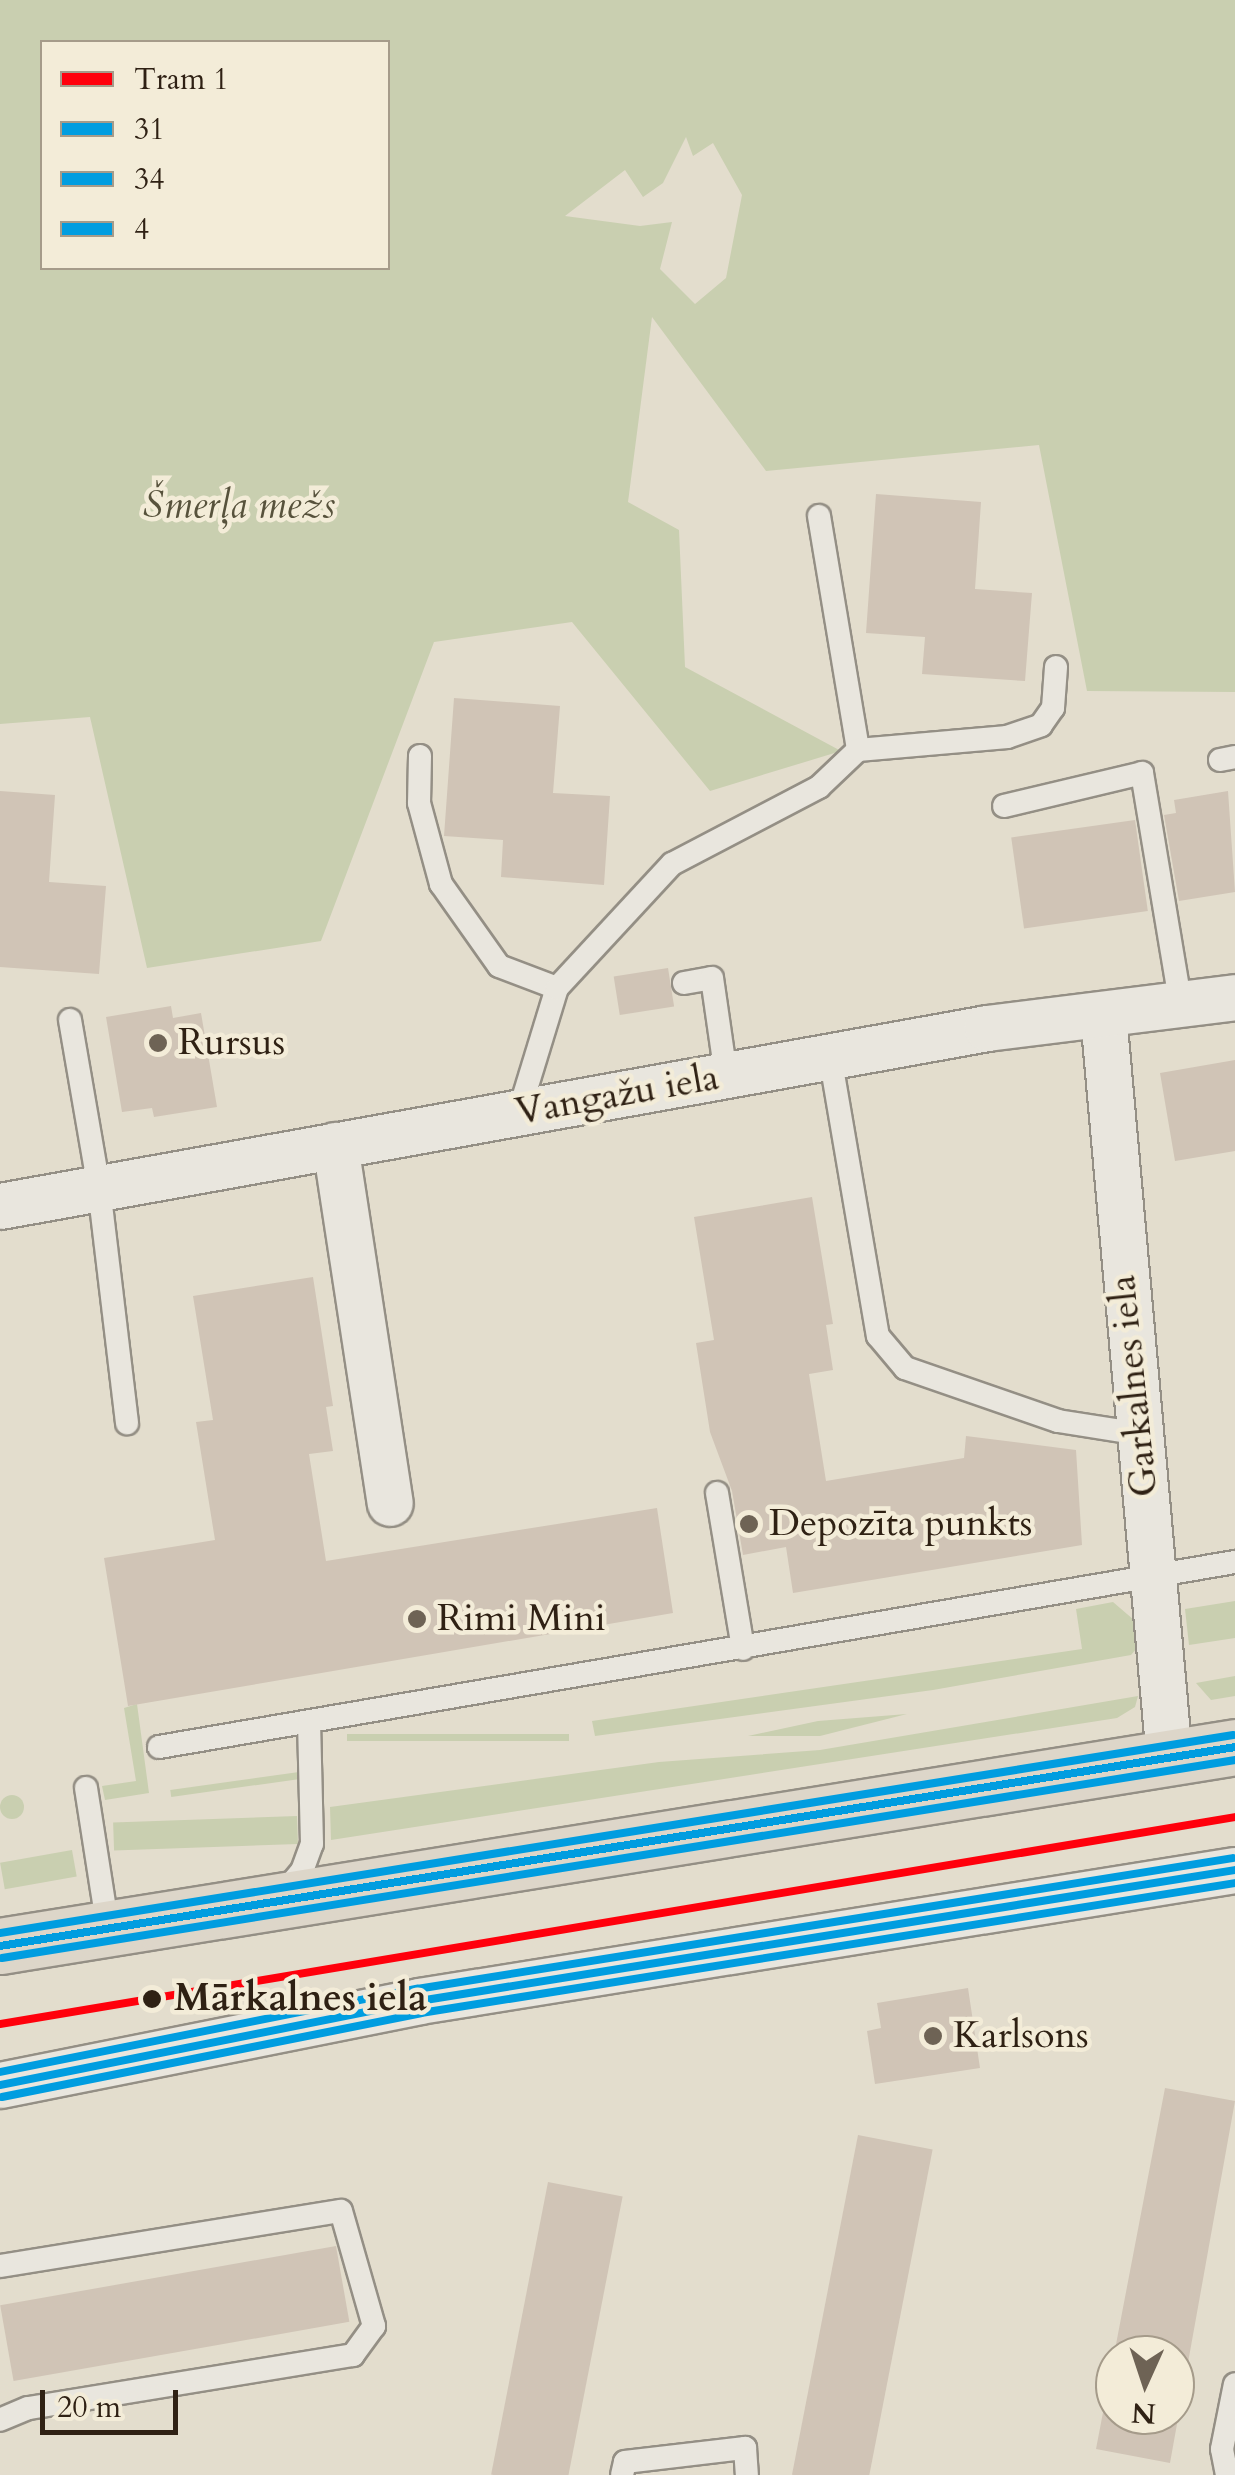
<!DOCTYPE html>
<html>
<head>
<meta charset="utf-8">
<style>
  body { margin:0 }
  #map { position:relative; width:1235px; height:2475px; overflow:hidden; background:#e3ddcd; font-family:Cardo,serif }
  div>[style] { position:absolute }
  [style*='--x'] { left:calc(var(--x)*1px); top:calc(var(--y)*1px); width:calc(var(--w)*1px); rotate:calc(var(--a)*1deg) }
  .green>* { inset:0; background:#c9cfb0; transform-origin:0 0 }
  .round { border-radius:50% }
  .building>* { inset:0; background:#d0c4b6; transform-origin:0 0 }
  .roads { filter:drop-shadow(2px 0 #948f85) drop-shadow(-2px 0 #948f85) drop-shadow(0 2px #948f85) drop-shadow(0 -2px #948f85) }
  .service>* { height:22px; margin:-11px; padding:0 11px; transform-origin:11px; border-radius:11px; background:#e9e6de }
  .minor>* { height:45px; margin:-22.5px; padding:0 22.5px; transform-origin:22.5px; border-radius:22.5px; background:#e9e6de }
  .trunk>* { height:55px; margin:-27.5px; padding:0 27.5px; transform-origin:27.5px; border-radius:27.5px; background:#ddd6c9 }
  .bus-1>* { height:8px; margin:-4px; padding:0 4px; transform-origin:4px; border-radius:4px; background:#009de0 }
  .bus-2>* { height:8px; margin:-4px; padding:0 4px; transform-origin:4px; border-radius:4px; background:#009de0 }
  .bus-3>* { height:8px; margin:-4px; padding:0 4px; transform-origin:4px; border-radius:4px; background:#009de0 }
  .tram-1>* { height:8px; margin:-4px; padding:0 4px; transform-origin:4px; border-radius:4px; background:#ff000c }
  .dots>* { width:28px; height:28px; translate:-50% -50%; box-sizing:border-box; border:5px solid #f3ecd8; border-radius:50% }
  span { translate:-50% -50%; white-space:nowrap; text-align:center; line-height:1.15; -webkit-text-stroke:9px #f3ecd8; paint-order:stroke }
  .park-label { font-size:38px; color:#57523c; font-style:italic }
  .poi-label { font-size:38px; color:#2f2114 }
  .left { translate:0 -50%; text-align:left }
  .street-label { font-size:38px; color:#2f2114 }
  .stop-label { font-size:38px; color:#2f2114; font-weight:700 }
  .legend { position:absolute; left:40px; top:40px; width:350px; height:230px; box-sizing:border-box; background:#f3ecd8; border:2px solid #a59b8a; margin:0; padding:12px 18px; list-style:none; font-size:30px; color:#2f2114 }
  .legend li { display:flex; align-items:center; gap:20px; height:50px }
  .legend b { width:50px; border:2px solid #a59b8a }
  .north { position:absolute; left:1095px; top:2335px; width:100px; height:100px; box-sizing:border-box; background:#f3ecd8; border:2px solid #a59b8a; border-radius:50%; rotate:183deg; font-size:28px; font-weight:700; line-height:40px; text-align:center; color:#2f2114 }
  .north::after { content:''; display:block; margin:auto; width:35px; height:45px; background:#6e6355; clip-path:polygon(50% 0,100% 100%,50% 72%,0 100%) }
  .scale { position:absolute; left:40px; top:2390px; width:138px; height:45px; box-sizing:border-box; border:5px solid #2f2114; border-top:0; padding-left:12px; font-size:30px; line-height:35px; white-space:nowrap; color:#2f2114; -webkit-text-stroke:8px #f3ecd8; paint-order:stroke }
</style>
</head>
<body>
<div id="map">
  <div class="green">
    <i style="clip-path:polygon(evenodd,0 0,1235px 0,1235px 692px,1087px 691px,1039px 445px,766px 471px,652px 317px,628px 502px,679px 530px,685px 667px,841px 751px,710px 791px,572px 622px,434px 642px,321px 941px,147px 968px,90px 717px,0 724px,0 0,42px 42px,388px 42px,388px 268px,42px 268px,42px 42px,0 0,686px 137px,693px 156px,713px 143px,742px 195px,726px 278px,695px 304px,660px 269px,672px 222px,640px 226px,565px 216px,625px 170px,643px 197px,663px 183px,686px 137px)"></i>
    <i style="clip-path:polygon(1235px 1601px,1235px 1638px,1189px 1645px,1185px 1609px)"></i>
    <i style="clip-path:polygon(1113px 1602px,1134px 1620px,1138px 1647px,1131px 1655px,933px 1690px,595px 1736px,592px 1721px,1082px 1649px,1076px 1609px)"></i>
    <i style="clip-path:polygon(1235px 1676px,1235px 1696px,1211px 1700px,1196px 1683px)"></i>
    <i style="clip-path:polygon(1138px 1696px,1135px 1707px,1117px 1718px,331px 1840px,330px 1807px,659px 1762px,820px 1750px)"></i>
    <i style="clip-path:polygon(137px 1704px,149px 1793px,105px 1800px,102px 1786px,136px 1781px,124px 1708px)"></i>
    <i style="clip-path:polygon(907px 1714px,820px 1736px,748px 1736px,818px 1721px)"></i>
    <i style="left:569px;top:1734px;width:7px;height:222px;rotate:90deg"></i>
    <i style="left:299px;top:1772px;width:7px;height:130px;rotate:82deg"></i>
    <i class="round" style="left:0;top:1795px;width:24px;height:24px"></i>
    <i style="left:297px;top:1816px;width:28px;height:184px;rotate:88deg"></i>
    <i style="left:72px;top:1850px;width:27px;height:73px;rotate:80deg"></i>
  </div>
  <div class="building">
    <i style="clip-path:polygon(876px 494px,981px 502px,975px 589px,1032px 593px,1025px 681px,922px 674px,925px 637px,866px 633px)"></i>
    <i style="clip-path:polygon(454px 698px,560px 706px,553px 793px,610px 796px,604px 885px,501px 877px,503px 840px,444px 836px)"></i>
    <i style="clip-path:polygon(0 791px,55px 795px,49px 882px,106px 886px,99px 974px,0 967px)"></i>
    <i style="clip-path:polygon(1228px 791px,1235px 892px,1179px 901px,1164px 815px,1176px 813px,1174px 800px)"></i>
    <i style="left:1135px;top:820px;width:92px;height:125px;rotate:82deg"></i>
    <i style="left:668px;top:968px;width:39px;height:55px;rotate:81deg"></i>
    <i style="clip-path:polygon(171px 1006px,173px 1018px,201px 1013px,217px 1107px,154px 1117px,152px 1108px,122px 1112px,106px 1017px)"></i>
    <i style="clip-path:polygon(1235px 1060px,1235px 1151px,1175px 1161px,1160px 1073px)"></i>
    <i style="clip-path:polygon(812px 1197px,833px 1324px,826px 1325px,833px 1370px,809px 1374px,826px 1481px,964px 1458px,966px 1436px,1076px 1450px,1082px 1545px,793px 1593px,786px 1547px,743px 1555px,732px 1491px,710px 1432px,696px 1343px,714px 1340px,694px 1217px)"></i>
    <i style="clip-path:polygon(313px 1277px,333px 1406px,326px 1407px,333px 1451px,309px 1454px,326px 1561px,657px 1508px,673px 1613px,128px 1706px,104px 1558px,215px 1540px,196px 1422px,213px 1420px,193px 1296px)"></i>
    <i style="clip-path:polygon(968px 1988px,980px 2068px,875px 2084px,867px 2031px,881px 2028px,877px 2003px)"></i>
    <i style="clip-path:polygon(evenodd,1165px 2088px,1235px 2101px,1170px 2463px,1096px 2449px,1165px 2088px,1115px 2355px,1175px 2355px,1175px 2415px,1115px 2415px,1115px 2355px)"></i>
    <i style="left:858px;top:2135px;width:76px;height:346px;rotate:11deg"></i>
    <i style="left:548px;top:2182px;width:76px;height:298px;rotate:11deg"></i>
    <i style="left:336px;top:2246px;width:77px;height:341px;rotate:80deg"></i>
  </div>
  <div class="roads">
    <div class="service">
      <i style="--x:819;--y:516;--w:237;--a:80.5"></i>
      <i style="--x:420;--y:756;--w:47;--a:91.2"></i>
      <i style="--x:419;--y:803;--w:84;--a:74.8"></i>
      <i style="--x:441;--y:884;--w:100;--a:54.7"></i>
      <i style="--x:499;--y:966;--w:62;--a:20.8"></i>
      <i style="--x:1220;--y:760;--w:15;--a:-11"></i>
      <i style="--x:1004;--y:806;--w:142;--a:-13.4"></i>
      <i style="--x:1142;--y:773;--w:235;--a:80.5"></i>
      <i style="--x:684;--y:983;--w:28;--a:-10"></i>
      <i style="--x:712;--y:978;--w:98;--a:81.8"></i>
      <i style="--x:70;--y:1020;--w:170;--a:80.2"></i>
      <i style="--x:99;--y:1188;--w:237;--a:83.2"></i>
      <i style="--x:830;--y:1056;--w:284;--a:80.3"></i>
      <i style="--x:878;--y:1336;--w:42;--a:49.8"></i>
      <i style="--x:905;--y:1368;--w:162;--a:19.1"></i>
      <i style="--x:1058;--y:1421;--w:78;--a:8.9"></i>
      <i style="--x:519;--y:1112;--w:130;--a:-73"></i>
      <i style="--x:557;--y:988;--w:169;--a:-47.2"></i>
      <i style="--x:672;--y:864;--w:166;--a:-27.6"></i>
      <i style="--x:819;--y:787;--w:54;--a:-43.5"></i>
      <i style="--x:858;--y:750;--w:150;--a:-5"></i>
      <i style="--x:1007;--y:737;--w:36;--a:-19"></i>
      <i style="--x:1041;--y:725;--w:21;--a:-55"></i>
      <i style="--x:1053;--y:708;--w:41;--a:-85.8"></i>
      <i style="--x:717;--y:1493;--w:158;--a:80.5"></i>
      <i style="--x:159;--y:1747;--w:1092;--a:-9.76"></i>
      <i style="--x:86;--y:1788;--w:143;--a:81.1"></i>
      <i style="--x:285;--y:1891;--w:26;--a:-50"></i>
      <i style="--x:302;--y:1871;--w:29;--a:-70"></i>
      <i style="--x:312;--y:1844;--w:121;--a:-91.4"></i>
      <i style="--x:0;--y:2266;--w:345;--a:-9.2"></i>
      <i style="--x:341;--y:2211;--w:120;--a:74"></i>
      <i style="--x:374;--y:2326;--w:36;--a:126"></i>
      <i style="--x:353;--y:2355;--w:329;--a:170.7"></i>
      <i style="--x:28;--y:2408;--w:30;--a:157"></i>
      <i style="--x:622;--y:2475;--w:13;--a:-77"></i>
      <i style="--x:625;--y:2462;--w:121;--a:-6.7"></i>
      <i style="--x:745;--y:2448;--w:27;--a:86"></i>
      <i style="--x:1227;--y:2475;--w:26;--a:-101"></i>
      <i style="--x:1222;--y:2449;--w:66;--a:-78.7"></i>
    </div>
    <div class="minor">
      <i style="--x:1103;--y:1015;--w:745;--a:84.92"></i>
      <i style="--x:335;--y:1145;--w:362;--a:81.3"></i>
      <i style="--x:0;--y:1206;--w:1003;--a:-10.22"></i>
      <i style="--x:987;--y:1028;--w:250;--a:-7.1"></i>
      <i style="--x:0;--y:2085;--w:427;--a:-11.3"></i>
      <i style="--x:419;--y:2001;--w:826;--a:-9.12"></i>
    </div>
    <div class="trunk">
      <i style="--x:0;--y:1946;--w:1251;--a:-9.15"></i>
    </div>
  </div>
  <div class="bus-1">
    <i style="--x:0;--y:1946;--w:1251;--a:-9.15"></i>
    <i style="--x:0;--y:2085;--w:427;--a:-11.3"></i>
    <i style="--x:419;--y:2001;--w:826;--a:-9.12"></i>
  </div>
  <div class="bus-2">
    <i style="--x:2;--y:1958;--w:1249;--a:-9.12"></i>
    <i style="--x:2;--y:2097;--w:427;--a:-11.3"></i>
    <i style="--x:421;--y:2013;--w:824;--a:-9.07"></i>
  </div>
  <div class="bus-3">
    <i style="--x:0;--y:1933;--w:1249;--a:-9.12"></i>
    <i style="--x:0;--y:2072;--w:425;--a:-11.3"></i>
    <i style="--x:417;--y:1989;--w:826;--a:-9.12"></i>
  </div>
  <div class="tram-1">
    <i style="--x:0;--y:2024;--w:1252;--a:-9.51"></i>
  </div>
  <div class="dots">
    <i style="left:158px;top:1043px;background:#6e6355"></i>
    <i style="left:749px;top:1524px;background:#6e6355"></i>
    <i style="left:417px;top:1619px;background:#6e6355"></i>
    <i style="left:152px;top:1999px;background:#2f2114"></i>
    <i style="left:933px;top:2036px;background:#6e6355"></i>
  </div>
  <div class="park-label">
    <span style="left:239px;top:506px">Šmerļa mežs</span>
  </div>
  <div class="poi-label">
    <span class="left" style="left:178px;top:1043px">Rursus</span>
    <span class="left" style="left:769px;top:1524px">Depozīta punkts</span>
    <span class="left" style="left:437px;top:1619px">Rimi Mini</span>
    <span class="left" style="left:953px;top:2036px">Karlsons</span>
  </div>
  <div class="street-label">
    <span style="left:617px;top:1095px;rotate:-10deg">Vangažu iela</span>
    <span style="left:1134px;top:1386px;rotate:-96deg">Garkalnes iela</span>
  </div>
  <div class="stop-label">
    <span class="left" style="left:174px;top:1999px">Mārkalnes iela</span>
  </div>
  <ul class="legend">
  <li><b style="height:12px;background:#ff000c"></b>Tram 1</li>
  <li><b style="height:12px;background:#009de0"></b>31</li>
  <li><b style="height:12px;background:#009de0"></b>34</li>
  <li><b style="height:12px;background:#009de0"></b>4</li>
  </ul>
  <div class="north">N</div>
  <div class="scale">20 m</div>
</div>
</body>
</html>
